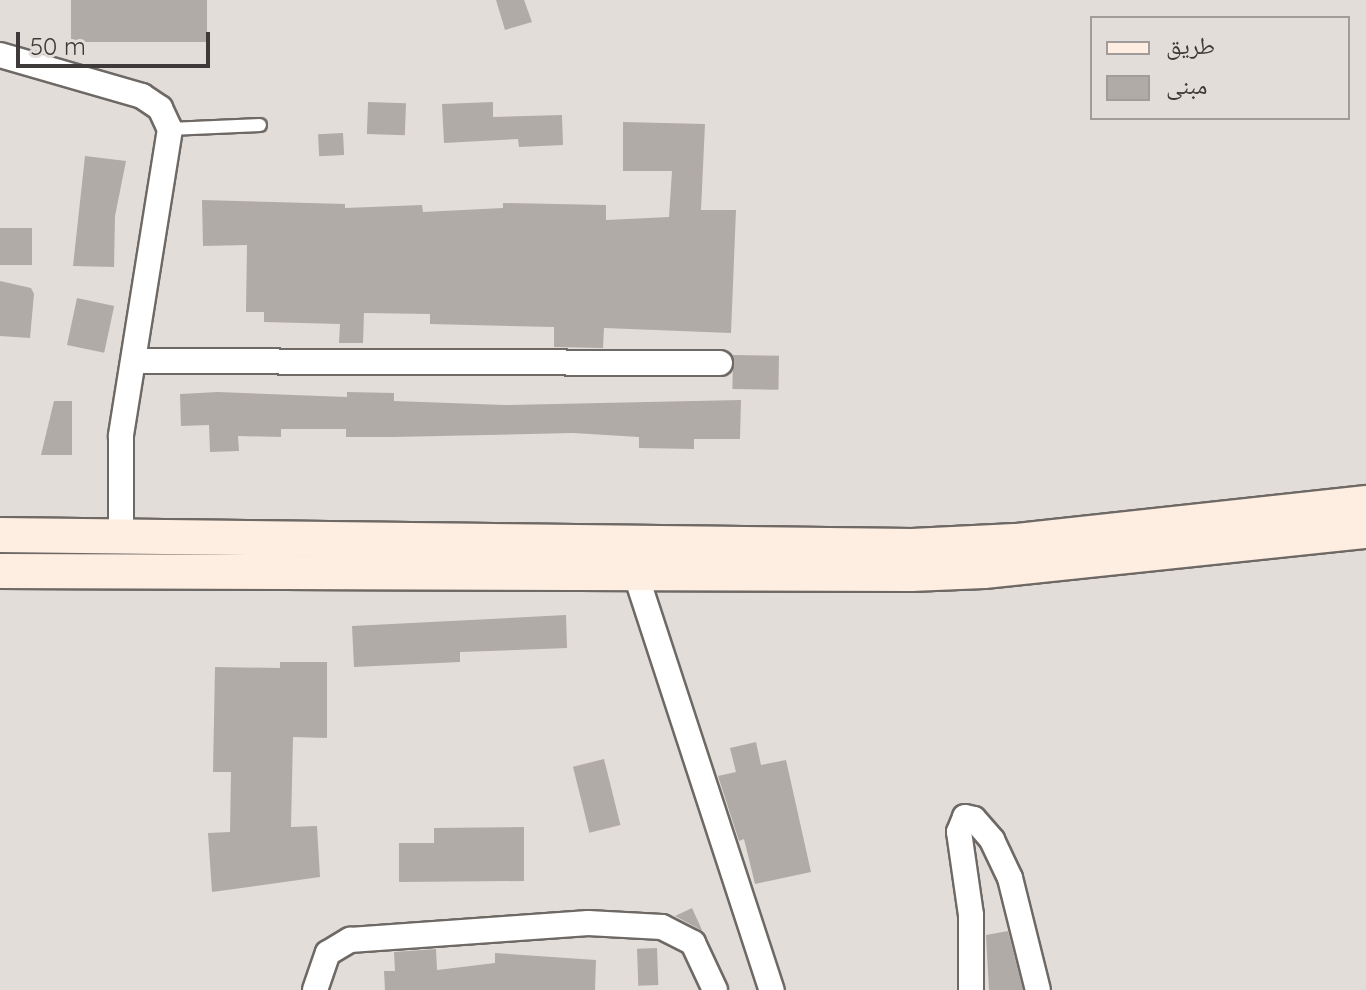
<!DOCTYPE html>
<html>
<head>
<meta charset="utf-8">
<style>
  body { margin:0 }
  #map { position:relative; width:1366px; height:990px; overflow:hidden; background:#e3ddd9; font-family:Quicksand,"Noto Naskh Arabic",sans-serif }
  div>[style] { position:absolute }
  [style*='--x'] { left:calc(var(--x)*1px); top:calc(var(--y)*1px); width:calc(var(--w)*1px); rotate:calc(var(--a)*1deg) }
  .building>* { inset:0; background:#b1aba7; transform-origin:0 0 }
  .roads { filter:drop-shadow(2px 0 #6e6965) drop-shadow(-2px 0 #6e6965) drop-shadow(0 2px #6e6965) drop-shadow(0 -2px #6e6965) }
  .lane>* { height:12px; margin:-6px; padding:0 6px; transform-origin:6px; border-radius:6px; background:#fff }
  .street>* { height:24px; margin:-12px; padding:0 12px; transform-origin:12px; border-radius:12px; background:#fff }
  .secondary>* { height:34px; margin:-17px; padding:0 17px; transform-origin:17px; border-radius:17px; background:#feeee2 }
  span { translate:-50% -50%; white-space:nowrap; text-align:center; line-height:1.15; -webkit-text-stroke:6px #e3ddd9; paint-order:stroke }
  .legend { position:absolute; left:1090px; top:16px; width:260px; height:104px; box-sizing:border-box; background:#e3ddd9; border:2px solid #a19c99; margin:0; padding:10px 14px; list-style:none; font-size:24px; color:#3d3a39 }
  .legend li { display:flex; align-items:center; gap:16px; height:40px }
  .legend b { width:40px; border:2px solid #a19c99 }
  .scale { position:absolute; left:16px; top:32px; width:194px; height:36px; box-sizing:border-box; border:4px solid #3d3a39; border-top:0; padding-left:10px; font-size:24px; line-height:28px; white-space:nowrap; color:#3d3a39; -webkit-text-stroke:6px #e3ddd9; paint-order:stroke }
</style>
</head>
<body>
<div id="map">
  <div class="building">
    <i style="left:71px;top:0;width:136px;height:42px"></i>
    <i style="clip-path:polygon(496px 0,524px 0,532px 22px,505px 30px)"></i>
    <i style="left:368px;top:102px;width:38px;height:32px;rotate:2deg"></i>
    <i style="clip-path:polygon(493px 102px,493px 117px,562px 115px,563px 145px,519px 147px,518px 139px,444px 143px,442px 104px)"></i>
    <i style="clip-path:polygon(623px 122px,705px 124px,701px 210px,736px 210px,731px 333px,604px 328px,603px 348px,554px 347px,554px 327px,430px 324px,430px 314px,364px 313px,363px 343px,339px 343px,340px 324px,264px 322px,264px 312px,246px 312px,247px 245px,203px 246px,202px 200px,345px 204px,345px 208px,422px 205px,423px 212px,503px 208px,503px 203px,606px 205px,606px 220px,669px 217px,672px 171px,623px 171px)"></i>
    <i style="left:343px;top:133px;width:22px;height:25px;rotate:87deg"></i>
    <i style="clip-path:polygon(85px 156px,126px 161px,115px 216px,114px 267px,73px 266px)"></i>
    <i style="left:0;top:228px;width:32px;height:37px"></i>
    <i style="clip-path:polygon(0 281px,31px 288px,34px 294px,30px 338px,0 336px)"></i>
    <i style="left:77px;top:298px;width:38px;height:48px;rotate:12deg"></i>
    <i style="left:733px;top:355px;width:46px;height:34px;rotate:1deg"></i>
    <i style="clip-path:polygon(218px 392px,347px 397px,347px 392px,394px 393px,394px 401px,505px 405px,741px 400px,740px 439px,694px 439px,694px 449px,639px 448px,639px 437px,573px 433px,393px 437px,346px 437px,346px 429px,281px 429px,281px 437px,238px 436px,239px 451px,210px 452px,209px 425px,181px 426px,180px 394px)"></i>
    <i style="clip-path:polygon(54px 401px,72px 401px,72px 455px,41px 455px)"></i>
    <i style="clip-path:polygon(566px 615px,567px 648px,460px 652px,460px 662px,354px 667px,352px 626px)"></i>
    <i style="clip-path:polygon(280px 662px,327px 662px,327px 738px,293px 737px,291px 827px,317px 826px,320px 877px,212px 892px,208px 833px,230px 832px,231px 772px,213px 772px,215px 667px,280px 668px)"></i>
    <i style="clip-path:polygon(756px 742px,761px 765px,786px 760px,811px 872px,755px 884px,744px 839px,739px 841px,718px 776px,736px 772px,730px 748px)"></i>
    <i style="left:604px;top:759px;width:68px;height:32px;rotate:76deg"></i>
    <i style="clip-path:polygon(524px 827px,524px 881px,399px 882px,399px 843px,434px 843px,434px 828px)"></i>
    <i style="clip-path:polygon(692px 908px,702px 930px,701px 930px,675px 916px)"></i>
    <i style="clip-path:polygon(1008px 931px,1023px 990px,989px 990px,986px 935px)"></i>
    <i style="left:657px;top:948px;width:37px;height:20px;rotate:88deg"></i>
    <i style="clip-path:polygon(436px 949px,437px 970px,495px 963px,495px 953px,596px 960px,595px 990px,385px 990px,384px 971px,395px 971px,394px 952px)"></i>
  </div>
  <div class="roads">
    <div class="lane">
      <i style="--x:170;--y:129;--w:90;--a:-2.5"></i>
    </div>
    <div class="street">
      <i style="--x:0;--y:55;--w:148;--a:16.1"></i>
      <i style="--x:142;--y:96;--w:22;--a:34"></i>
      <i style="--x:160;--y:108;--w:23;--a:65"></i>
      <i style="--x:170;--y:129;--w:311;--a:99.1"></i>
      <i style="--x:121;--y:436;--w:99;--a:90"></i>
      <i style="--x:134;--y:361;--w:586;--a:0.2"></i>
      <i style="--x:635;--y:558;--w:14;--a:90"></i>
      <i style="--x:635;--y:572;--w:440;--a:71.9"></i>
      <i style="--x:315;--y:990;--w:39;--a:-71"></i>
      <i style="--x:328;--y:953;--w:26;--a:-31"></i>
      <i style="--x:350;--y:940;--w:239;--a:-4.1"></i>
      <i style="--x:588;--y:923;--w:74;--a:3.1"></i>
      <i style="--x:662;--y:927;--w:35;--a:27"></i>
      <i style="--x:693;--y:943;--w:52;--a:64.9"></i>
      <i style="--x:971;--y:990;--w:75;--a:-90"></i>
      <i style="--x:971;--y:915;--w:84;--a:-98.2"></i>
      <i style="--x:959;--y:832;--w:16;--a:-68"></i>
      <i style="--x:965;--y:817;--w:9;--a:13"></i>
      <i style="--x:974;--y:819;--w:28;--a:49"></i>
      <i style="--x:992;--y:840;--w:42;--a:64.7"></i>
      <i style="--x:1010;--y:878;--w:115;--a:76"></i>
    </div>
    <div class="secondary">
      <i style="--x:0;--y:535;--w:912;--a:0.69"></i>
      <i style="--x:912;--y:546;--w:104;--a:-2.8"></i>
      <i style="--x:1016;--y:541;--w:352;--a:-6.2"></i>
      <i style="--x:0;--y:571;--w:911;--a:0.19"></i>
      <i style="--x:911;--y:574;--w:73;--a:-2.4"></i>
      <i style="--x:984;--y:571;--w:384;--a:-6"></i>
    </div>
  </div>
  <ul class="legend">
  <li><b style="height:10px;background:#feeee2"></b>طريق</li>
  <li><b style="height:22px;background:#b1aba7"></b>مبنى</li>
  </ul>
  <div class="scale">50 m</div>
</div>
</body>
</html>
